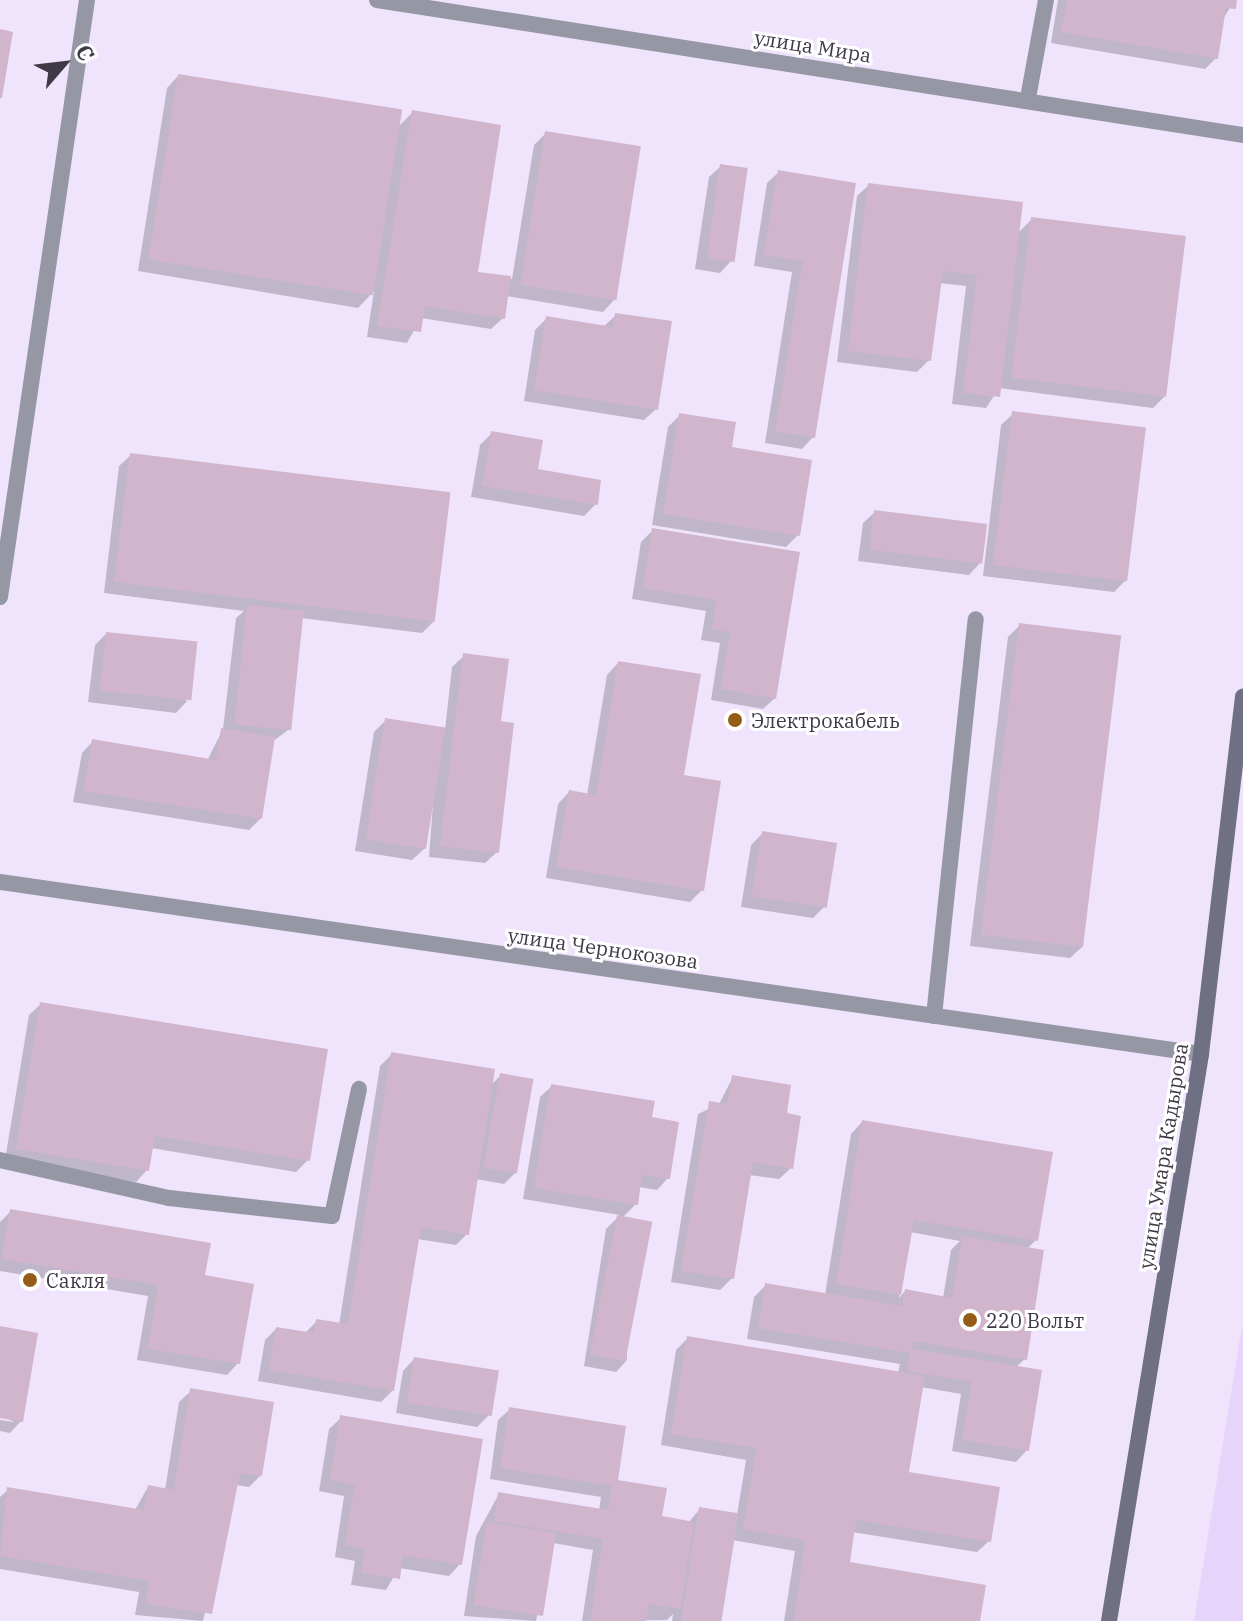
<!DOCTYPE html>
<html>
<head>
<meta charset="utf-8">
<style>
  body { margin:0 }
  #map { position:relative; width:1243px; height:1621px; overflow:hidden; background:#f0e4fd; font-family:"IBM Plex Serif",serif }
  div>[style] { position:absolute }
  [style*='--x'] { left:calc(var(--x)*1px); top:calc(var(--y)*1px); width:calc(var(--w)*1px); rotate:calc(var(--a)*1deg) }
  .built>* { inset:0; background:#e6d4fb }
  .shadow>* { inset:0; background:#0003 }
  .building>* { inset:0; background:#d1b5cd; transform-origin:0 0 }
  .lane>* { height:16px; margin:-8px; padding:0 8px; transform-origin:8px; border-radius:8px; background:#9697a5 }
  .street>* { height:16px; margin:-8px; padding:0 8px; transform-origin:8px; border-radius:8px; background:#9697a5 }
  .secondary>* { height:16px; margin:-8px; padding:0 8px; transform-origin:8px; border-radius:8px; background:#6f7084 }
  .dots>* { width:22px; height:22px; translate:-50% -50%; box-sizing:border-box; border:4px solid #fff; border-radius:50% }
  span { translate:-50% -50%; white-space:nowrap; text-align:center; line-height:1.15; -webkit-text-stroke:6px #fff; paint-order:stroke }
  .street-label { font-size:20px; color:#3f3946 }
  .poi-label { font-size:20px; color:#3f3946 }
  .left { translate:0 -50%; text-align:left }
  .north { position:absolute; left:24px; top:24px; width:80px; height:80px; -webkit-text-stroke:6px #fff; paint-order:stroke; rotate:62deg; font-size:22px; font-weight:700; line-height:32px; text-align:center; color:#3f3946 }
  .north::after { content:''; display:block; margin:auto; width:28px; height:36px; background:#3f3946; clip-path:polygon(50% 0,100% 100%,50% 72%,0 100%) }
</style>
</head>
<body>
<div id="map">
  <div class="built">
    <i style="clip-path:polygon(1243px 1320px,1243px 1621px,1194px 1621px)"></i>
  </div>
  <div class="shadow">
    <i style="clip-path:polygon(1058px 0,1235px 0,1223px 19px,1216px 58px,1205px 69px,1051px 43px)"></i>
    <i style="clip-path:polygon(178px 76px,397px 128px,413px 112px,475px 273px,512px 279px,534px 145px,546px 133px,614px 300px,603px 312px,506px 296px,503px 318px,491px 329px,421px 318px,407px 343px,367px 337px,374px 291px,358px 308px,138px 271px,167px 88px)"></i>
    <i style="clip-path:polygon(721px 166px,731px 261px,720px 273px,695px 269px,709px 177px)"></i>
    <i style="clip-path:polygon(779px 172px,854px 184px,813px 437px,802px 449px,765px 443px,792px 272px,754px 266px,767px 183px)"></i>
    <i style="clip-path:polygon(869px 185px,1018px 233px,1032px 219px,1165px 396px,1153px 408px,999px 388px,986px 408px,952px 404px,966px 286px,939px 283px,929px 360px,917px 372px,837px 362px,857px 196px)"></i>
    <i style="clip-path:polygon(616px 315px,656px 409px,644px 420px,524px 401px,535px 330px,547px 318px,603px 327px)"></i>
    <i style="clip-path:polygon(1013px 414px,1125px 581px,1114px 592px,983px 576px,1001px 425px)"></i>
    <i style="clip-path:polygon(680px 415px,730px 449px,798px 535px,786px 547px,652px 525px,668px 427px)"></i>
    <i style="clip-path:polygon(492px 433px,536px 471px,596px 504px,584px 516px,471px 497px,480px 445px)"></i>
    <i style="clip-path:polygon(131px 455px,434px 621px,422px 633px,301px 618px,288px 730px,272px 742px,260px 819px,249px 830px,73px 802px,82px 753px,93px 741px,207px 761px,223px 729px,236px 618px,244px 611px,104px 593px,119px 466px)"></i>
    <i style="clip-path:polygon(875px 512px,980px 563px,969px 575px,858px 561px,863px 523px)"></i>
    <i style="clip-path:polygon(653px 530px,798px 554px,775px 698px,763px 709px,711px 700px,720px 643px,701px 640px,706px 611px,632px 599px,641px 542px)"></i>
    <i style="clip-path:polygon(1020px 625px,1082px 947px,1070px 958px,970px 946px,1008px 637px)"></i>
    <i style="clip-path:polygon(106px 634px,187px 701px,176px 713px,88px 702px,95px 645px)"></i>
    <i style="clip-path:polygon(464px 656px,499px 723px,497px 852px,485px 863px,429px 857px,435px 776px,424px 849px,412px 860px,355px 851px,374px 732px,386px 720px,445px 730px,452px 667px)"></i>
    <i style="clip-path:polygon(618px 663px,681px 777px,702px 890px,690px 902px,546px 878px,558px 804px,569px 792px,587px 795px,607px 675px)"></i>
    <i style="clip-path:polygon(763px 833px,825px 906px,813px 918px,741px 907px,751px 845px)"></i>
    <i style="clip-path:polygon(41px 1004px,308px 1160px,296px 1172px,151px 1148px,147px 1170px,136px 1182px,5px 1160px,29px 1015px)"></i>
    <i style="clip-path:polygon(392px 1054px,491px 1085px,500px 1076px,516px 1172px,504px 1184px,476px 1179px,467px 1234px,456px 1245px,417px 1239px,393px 1390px,381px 1402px,258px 1381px,265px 1340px,276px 1329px,305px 1333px,317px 1321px,339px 1325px,380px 1066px)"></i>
    <i style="clip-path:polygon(733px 1077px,784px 1115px,791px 1168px,779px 1179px,749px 1175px,732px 1278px,720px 1290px,671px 1282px,698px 1114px,719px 1104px)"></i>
    <i style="clip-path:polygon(552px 1086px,650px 1119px,668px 1178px,657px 1190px,639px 1187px,636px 1204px,622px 1218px,627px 1360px,616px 1372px,584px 1366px,606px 1229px,620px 1215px,523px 1199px,540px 1097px)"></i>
    <i style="clip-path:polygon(evenodd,862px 1122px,1036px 1240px,1027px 1249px,1025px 1359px,1015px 1368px,1027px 1450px,1016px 1462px,952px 1451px,961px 1394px,921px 1387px,907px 1473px,989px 1541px,977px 1552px,852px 1532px,847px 1564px,978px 1621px,784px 1621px,795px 1551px,732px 1540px,719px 1621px,672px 1621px,673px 1614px,667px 1620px,582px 1621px,593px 1550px,553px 1543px,536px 1621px,464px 1616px,476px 1536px,499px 1494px,599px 1511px,601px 1497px,490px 1479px,498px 1420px,510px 1409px,660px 1518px,688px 1523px,700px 1509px,737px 1515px,746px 1460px,661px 1445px,676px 1350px,688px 1338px,898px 1373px,900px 1364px,747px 1339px,754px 1297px,766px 1285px,825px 1295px,851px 1134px,862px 1122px,910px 1232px,960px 1241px,951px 1250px,943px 1298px,905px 1291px,899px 1298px,910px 1232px)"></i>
    <i style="clip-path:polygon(10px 1212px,202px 1277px,238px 1363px,227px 1375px,137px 1360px,148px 1296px,0 1271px,0 1222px)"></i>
    <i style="clip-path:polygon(0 1328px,21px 1421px,10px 1433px,0 1431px,0 1420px,15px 1422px,0 1416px)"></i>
    <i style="clip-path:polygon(414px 1359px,489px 1415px,477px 1427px,396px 1413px,403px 1371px)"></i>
    <i style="clip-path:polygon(191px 1391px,261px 1475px,249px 1487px,236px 1485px,203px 1621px,135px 1615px,139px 1592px,0 1569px,0 1497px,8px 1490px,135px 1510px,148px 1487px,165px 1490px,179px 1402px)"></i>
    <i style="clip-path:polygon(341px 1418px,460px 1564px,449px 1576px,399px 1568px,386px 1590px,351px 1585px,355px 1561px,335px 1557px,344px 1496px,319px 1491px,329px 1429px)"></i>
  </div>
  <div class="building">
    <i style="clip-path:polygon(1067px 0,1237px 0,1236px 9px,1226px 8px,1218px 59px,1061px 32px)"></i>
    <i style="clip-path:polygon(0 29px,13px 32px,2px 98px,0 98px)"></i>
    <i style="left:178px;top:74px;width:227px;height:188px;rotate:9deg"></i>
    <i style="clip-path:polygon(412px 110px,501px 125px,478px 272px,511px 276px,505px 319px,425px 306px,421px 332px,377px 326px)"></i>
    <i style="left:545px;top:131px;width:97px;height:156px;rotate:9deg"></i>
    <i style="left:720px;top:164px;width:28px;height:95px;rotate:8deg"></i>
    <i style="clip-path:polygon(778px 170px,856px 183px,815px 438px,775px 431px,803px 261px,764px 255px)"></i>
    <i style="clip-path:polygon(868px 183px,1023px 202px,1000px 397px,963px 393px,977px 275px,943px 271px,931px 361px,848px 351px)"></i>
    <i style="left:1031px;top:217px;width:156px;height:162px;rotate:7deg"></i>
    <i style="clip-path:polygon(615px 313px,672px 321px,658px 410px,534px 390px,546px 316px,613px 327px)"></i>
    <i style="left:1012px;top:411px;width:135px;height:155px;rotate:7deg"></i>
    <i style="clip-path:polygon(679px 413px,736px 422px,732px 447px,812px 460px,800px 536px,663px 514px)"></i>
    <i style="clip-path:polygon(491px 431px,543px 440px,538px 469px,601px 480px,598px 505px,482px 486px)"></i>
    <i style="left:130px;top:453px;width:323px;height:130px;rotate:7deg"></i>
    <i style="left:874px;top:510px;width:114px;height:40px;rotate:7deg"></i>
    <i style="clip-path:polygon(652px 528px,800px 552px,776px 699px,721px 689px,730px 632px,712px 629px,716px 600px,643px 588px)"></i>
    <i style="left:247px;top:605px;width:57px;height:120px;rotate:6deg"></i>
    <i style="left:1019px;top:623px;width:103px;height:314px;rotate:7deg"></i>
    <i style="left:106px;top:632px;width:92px;height:59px;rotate:6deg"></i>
    <i style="clip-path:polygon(463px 653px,509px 659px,501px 721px,514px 723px,499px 853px,440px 846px)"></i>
    <i style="clip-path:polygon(618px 661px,701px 674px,684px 775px,721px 781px,704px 891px,556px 867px,569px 790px,596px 795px)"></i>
    <i style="left:385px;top:718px;width:61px;height:123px;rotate:9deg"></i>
    <i style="clip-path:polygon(221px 728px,275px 737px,262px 819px,84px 791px,92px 739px,216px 760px)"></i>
    <i style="left:762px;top:831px;width:76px;height:66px;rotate:9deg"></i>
    <i style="clip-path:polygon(40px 1002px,328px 1049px,310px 1161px,155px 1136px,149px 1171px,16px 1149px)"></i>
    <i style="clip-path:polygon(391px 1052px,495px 1069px,469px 1235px,421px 1227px,394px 1391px,269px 1370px,276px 1327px,314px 1333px,316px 1319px,348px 1324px)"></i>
    <i style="left:500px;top:1073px;width:34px;height:96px;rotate:10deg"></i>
    <i style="clip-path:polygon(732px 1075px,791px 1085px,787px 1113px,801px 1116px,793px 1169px,753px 1162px,734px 1279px,681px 1271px,709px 1101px,727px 1104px)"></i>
    <i style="clip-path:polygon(551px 1084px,655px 1101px,652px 1117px,679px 1122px,670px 1179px,642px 1175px,638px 1205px,534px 1188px)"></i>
    <i style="clip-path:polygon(862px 1120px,1053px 1152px,1038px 1241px,914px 1220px,901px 1295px,836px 1284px)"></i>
    <i style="clip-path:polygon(10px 1209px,211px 1243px,205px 1275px,254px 1284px,240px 1364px,148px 1349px,158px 1285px,2px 1259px)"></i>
    <i style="left:617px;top:1215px;width:36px;height:142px;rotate:11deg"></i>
    <i style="clip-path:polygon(962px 1236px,1044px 1250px,1027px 1360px,914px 1341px,912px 1349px,1042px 1370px,1029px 1451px,962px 1440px,972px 1382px,907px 1371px,910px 1353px,758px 1328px,765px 1283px,902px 1306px,905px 1289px,952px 1298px)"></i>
    <i style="clip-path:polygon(0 1326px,38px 1333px,23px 1422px,0 1418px)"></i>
    <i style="clip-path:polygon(687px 1336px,925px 1376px,909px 1472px,1000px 1487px,991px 1542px,856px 1520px,850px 1562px,986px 1585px,980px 1621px,794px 1621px,805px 1540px,743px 1529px,756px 1448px,671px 1434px)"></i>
    <i style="left:414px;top:1357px;width:86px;height:46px;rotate:9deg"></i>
    <i style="clip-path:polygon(190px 1388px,274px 1402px,262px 1476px,240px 1473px,212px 1614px,146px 1604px,149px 1581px,0 1556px,7px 1487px,144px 1510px,148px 1485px,174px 1490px)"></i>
    <i style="clip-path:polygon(509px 1407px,626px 1426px,618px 1480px,667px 1488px,662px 1516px,694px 1522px,680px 1609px,649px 1604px,646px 1621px,590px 1621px,603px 1539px,494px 1521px,498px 1492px,608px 1510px,612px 1486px,500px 1468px)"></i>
    <i style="clip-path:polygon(340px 1415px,483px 1439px,462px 1565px,403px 1555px,400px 1579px,361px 1573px,365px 1549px,345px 1545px,355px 1485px,330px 1480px)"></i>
    <i style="left:699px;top:1507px;width:40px;height:115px;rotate:9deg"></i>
    <i style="left:487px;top:1522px;width:70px;height:84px;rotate:9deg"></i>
  </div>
  <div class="lane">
    <i style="--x:1028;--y:98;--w:100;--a:-79.6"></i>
    <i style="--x:934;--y:1016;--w:399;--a:-84"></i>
    <i style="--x:0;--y:1160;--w:173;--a:12.7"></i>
    <i style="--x:169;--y:1198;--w:164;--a:6.3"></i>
    <i style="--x:332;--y:1216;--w:130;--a:-78"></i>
  </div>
  <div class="street">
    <i style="--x:377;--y:0;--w:876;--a:8.86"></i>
    <i style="--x:0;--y:597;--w:603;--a:-81.71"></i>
    <i style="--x:0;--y:882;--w:1213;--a:8.15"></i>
  </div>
  <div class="secondary">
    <i style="--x:1109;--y:1621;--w:574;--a:-80.78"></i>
    <i style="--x:1201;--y:1054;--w:360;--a:-83.3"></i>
  </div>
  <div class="dots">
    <i style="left:735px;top:720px;background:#945c17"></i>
    <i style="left:30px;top:1280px;background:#945c17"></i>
    <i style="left:970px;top:1320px;background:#945c17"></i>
  </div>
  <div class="street-label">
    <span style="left:813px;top:46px;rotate:9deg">улица Мира</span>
    <span style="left:603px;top:948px;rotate:8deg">улица Чернокозова</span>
    <span style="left:1163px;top:1156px;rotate:-81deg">улица Умара Кадырова</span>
  </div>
  <div class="poi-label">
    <span class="left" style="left:751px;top:720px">Электрокабель</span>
    <span class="left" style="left:46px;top:1280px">Сакля</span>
    <span class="left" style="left:986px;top:1320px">220 Вольт</span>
  </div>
  <div class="north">С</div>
</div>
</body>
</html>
